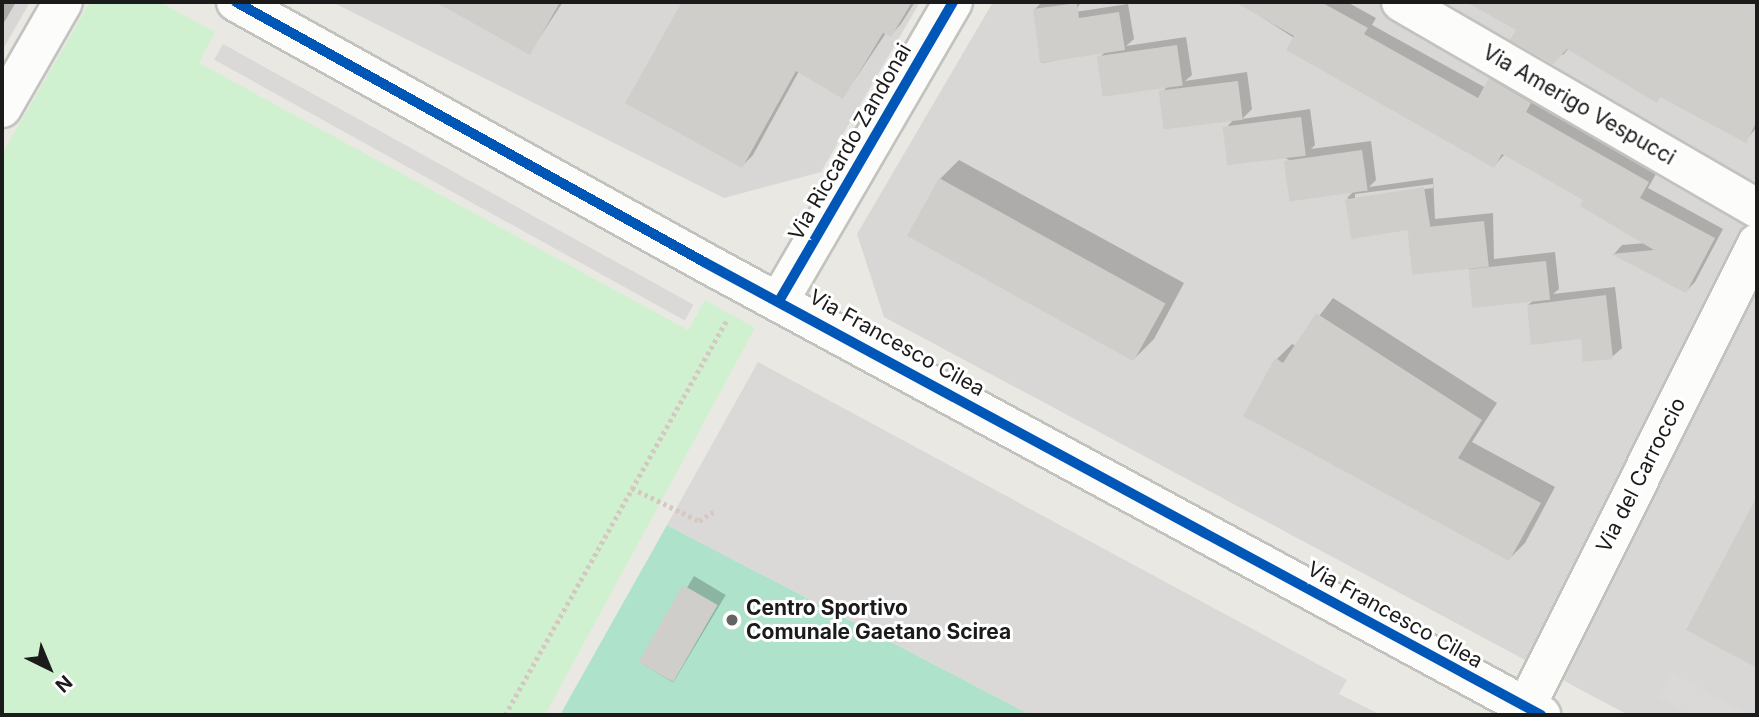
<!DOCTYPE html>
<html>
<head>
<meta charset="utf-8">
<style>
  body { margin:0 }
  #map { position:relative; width:1759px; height:717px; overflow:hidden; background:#eae8e3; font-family:Inter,sans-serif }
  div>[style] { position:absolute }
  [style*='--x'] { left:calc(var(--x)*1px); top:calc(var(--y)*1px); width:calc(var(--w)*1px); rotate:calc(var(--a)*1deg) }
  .residential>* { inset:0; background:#d9d7d5 }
  .park>* { inset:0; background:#d0f1d0 }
  .pitch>* { inset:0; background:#aee2cb }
  .parking>* { inset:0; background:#dad9d7; transform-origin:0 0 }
  .shadow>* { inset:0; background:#0003; transform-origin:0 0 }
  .building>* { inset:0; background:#d0ceca; transform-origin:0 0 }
  .path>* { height:4.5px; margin-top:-2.25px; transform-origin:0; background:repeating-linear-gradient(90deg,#d6c7c3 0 3.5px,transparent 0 7px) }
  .roads { filter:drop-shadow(2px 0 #c2c2bf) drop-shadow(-2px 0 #c2c2bf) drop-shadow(0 2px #c2c2bf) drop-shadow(0 -2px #c2c2bf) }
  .minor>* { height:38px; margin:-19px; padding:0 19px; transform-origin:19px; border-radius:19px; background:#fcfcfb }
  .cycleway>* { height:10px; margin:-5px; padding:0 5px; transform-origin:5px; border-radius:5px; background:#0057b8 }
  .dots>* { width:19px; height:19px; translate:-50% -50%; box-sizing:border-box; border:4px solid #fff; border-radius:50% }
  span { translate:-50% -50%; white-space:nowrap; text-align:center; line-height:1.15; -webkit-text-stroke:6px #fff; paint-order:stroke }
  .street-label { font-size:21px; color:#1b1b1b }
  .poi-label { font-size:21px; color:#1b1b1b; font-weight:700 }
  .left { translate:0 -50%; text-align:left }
  .frame { position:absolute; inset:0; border:4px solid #1b1b1b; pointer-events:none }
  .north { position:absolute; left:14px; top:633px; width:70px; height:70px; -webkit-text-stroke:5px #fff; paint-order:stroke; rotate:137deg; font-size:19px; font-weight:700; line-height:28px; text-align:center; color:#1b1b1b }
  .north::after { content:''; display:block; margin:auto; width:24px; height:32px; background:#1b1b1b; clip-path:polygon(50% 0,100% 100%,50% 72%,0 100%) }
</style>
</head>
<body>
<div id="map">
  <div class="residential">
    <i style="clip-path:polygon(2px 2px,30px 2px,2px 51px)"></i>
    <i style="clip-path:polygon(332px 2px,920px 2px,821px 172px,724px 198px)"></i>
    <i style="clip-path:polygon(993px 2px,1757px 2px,1757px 715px,1628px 715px,884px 317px,857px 234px)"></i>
  </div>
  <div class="park">
    <i style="clip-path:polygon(90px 2px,160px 2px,215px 32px,199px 63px,688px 330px,705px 300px,755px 328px,545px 715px,2px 715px,2px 154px)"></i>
  </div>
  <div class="pitch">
    <i style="clip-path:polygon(667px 525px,1031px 715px,560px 715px)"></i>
  </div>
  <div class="parking">
    <i style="left:223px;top:44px;width:538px;height:18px;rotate:29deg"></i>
    <i style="clip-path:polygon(758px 362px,1347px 680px,1339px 694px,1381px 715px,1031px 715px,667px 525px)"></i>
    <i style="clip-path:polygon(1672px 673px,1749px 715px,1691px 715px,1659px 697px)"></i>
  </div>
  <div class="shadow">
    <i style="clip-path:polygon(2px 2px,16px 2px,2px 26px)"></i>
    <i style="clip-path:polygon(439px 2px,563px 2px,530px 52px)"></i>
    <i style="clip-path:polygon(683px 2px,915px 2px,901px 24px,891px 35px,886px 33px,843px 97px,799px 71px,753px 155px,742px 166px)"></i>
    <i style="clip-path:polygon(evenodd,1042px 2px,1081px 2px,1075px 12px,1128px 4px,1134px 39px,1126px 46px,1186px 37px,1192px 75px,1185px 81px,1247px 72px,1252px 109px,1242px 119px,1310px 109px,1315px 145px,1311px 149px,1371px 141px,1376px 180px,1369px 187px,1433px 178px,1435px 219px,1493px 213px,1494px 259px,1555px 252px,1559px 289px,1553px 294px,1615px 287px,1622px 348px,1612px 357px,1528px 305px,1534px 300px,1470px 270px,1409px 231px,1413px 227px,1347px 198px,1354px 191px,1225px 129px,1234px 119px,1161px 93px,1168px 86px,1099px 58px,1106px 51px,1042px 63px,1034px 10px,1042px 2px,1433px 184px,1433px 188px,1355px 198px,1355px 194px,1433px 184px)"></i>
    <i style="clip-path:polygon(1238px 2px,1347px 2px,1376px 18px,1372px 25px,1486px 88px,1500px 70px,1539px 93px,1534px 102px,1657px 172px,1648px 188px,1723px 229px,1695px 282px,1686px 291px,1614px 254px,1622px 245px,1646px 243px,1586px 200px,1505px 154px,1494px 166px)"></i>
    <i style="clip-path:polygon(1476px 2px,1623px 2px,1643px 13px,1683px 22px,1694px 2px,1757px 2px,1757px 127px,1745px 141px,1661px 96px,1657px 101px,1569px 48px,1563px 55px)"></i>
    <i style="clip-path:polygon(959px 160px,1184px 283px,1154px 339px,1135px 358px,940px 179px)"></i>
    <i style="clip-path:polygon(1333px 298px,1497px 403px,1472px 442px,1555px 487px,1525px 543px,1509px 559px,1277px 359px,1292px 344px,1296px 346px)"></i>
    <i style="clip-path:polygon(1757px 510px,1757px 666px,1688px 629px,1745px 522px)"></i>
    <i style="left:694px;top:576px;width:37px;height:102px;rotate:31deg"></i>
  </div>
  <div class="building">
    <i style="clip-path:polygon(435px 2px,560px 2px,530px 55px)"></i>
    <i style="clip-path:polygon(682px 2px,912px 2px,891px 37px,883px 33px,843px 99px,796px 71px,742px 168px,625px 103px)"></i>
    <i style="clip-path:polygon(1235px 2px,1321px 2px,1368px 28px,1364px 34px,1478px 98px,1489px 78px,1531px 103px,1526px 112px,1649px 182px,1640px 198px,1715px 238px,1686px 293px,1611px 254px,1654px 250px,1580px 206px,1583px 200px,1502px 154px,1494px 168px,1286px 50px,1294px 36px)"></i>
    <i style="clip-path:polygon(1466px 2px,1757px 2px,1757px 121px,1746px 143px,1660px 97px,1657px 103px,1567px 49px,1553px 64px,1510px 40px,1516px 30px)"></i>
    <i style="clip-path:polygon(1077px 3px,1079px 18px,1119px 12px,1125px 50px,1040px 63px,1033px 9px)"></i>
    <i style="left:1177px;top:45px;width:41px;height:81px;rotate:82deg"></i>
    <i style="left:1238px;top:81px;width:39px;height:80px;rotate:83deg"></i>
    <i style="left:1301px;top:117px;width:39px;height:79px;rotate:83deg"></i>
    <i style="left:1362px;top:150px;width:41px;height:79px;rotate:82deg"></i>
    <i style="left:939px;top:178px;width:259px;height:66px;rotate:29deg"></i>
    <i style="left:1424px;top:187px;width:40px;height:80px;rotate:81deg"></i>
    <i style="left:1484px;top:221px;width:46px;height:77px;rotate:84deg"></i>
    <i style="left:1546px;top:261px;width:39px;height:78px;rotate:84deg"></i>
    <i style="clip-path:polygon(1606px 295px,1613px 359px,1583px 362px,1581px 339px,1531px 345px,1527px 305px)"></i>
    <i style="clip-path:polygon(1316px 313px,1482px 420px,1458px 458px,1541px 503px,1509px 561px,1243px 416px,1275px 358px,1283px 363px)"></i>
    <i style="clip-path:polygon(1757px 496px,1757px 668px,1686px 630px)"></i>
    <i style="left:683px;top:585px;width:40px;height:89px;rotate:30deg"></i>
  </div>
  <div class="path">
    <i style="--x:632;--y:488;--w:75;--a:26.2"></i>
    <i style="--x:699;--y:521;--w:17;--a:-33"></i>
    <i style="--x:505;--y:715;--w:454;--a:-60.7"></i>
  </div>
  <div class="roads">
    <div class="minor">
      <i style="--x:236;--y:2;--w:535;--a:29.05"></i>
      <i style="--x:704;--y:262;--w:952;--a:28.42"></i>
      <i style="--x:1401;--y:2;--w:411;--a:30.1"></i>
      <i style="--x:2;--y:108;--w:122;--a:-60.1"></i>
      <i style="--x:779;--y:301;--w:346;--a:-59.8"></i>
      <i style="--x:1526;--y:707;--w:518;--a:-63.53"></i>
    </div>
  </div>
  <div class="cycleway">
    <i style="--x:236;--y:2;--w:535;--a:29.05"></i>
    <i style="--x:704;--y:262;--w:952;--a:28.42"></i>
    <i style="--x:779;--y:301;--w:346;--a:-59.8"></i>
  </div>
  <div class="dots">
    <i style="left:732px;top:620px;background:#636361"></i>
  </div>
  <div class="street-label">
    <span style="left:1579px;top:105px;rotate:30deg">Via Amerigo Vespucci</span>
    <span style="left:850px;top:142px;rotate:-60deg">Via Riccardo Zandonai</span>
    <span style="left:897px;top:343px;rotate:29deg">Via Francesco Cilea</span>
    <span style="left:1641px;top:475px;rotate:-63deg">Via del Carroccio</span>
    <span style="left:1395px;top:615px;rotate:29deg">Via Francesco Cilea</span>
  </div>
  <div class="poi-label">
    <span class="left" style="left:746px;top:620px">Centro Sportivo<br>Comunale Gaetano Scirea</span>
  </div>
  <div class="frame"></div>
  <div class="north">N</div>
</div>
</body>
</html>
